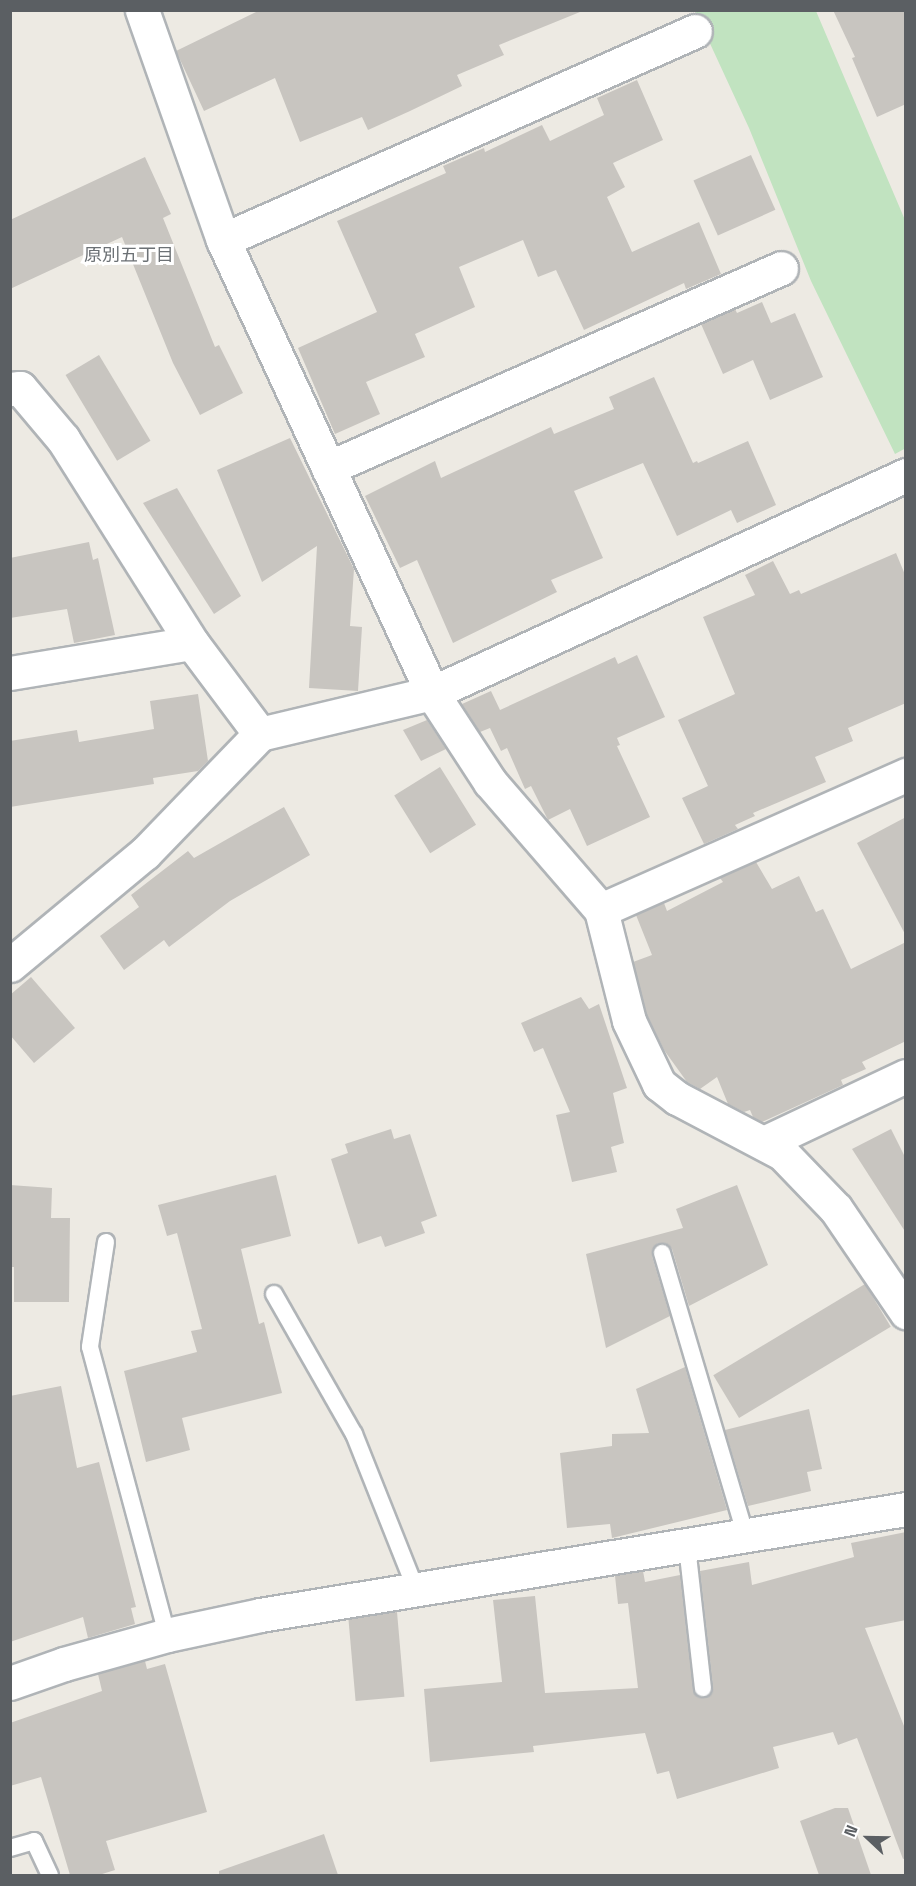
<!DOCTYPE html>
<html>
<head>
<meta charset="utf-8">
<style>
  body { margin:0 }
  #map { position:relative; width:916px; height:1886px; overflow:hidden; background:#edeae3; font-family:"Space Grotesk","Noto Sans JP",sans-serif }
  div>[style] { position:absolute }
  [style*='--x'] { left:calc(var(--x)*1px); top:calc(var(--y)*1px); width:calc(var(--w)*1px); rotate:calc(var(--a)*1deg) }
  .green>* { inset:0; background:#c1e3c0 }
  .building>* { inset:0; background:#c8c5c0; transform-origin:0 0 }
  .roads { filter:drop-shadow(2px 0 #b0b4b7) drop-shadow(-2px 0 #b0b4b7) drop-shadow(0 2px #b0b4b7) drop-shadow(0 -2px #b0b4b7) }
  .service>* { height:16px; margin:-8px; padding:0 8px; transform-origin:8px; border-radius:8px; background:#fff }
  .minor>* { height:33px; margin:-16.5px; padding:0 16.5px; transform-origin:16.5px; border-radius:16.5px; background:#fff }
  span { translate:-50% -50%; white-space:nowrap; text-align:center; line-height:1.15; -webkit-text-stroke:6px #fff; paint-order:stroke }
  .neighbourhood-label { font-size:18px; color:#6c7175 }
  .frame { position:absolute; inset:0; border:12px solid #5b5f63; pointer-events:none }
  .north { position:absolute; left:838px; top:1808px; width:60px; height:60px; -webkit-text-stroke:4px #fff; paint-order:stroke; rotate:292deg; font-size:16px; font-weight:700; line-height:24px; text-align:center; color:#5b5f63 }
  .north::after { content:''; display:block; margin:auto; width:21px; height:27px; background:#5b5f63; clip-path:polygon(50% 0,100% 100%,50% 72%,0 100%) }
</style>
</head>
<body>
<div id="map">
  <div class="green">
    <i style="clip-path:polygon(695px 11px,816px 11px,905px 220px,906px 448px,895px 454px,811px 281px,749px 128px)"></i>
  </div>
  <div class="building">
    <i style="clip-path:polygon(260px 10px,580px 10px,580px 12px,499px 45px,504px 55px,457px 75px,462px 86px,410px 111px,368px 130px,362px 117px,300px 142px,275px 78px,204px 111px,176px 51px)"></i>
    <i style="clip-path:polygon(833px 10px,906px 10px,906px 104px,877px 117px,852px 58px,855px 57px)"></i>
    <i style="clip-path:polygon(637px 80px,663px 140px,613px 163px,625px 187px,607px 197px,632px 252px,699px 222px,721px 274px,686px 289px,684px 283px,584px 330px,556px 270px,538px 277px,523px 240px,459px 267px,475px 307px,415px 334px,425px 357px,366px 382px,380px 414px,335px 434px,298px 348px,377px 312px,337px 221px,446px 173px,443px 166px,484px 148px,485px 152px,542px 125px,550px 141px,604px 115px,597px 98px)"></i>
    <i style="left:751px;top:155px;width:60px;height:63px;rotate:66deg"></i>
    <i style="clip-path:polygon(145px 157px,171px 214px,163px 218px,215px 347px,219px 345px,243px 393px,200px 415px,173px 363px,122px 237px,10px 289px,10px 220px)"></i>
    <i style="clip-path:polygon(762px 302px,771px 323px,795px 313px,823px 377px,770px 400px,753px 360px,723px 374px,701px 324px,735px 309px,737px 313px)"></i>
    <i style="left:99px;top:355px;width:100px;height:39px;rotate:59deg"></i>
    <i style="clip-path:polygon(654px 377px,693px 463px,697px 461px,698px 463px,748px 441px,776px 505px,737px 523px,731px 510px,677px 536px,643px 463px,574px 491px,603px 558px,551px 580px,557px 592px,453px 643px,417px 560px,400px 568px,365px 496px,435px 461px,441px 478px,551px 427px,554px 434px,614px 409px,609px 397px)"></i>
    <i style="clip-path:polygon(290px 438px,354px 569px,350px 626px,362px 627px,358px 691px,309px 688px,317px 546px,262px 582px,217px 470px)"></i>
    <i style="clip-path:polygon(177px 488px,241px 596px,214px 614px,143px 503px)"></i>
    <i style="clip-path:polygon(89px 542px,93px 560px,98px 558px,115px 635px,74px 643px,67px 609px,10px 618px,10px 558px)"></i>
    <i style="clip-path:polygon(896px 553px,906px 577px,906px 703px,848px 728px,853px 741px,815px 757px,826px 782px,753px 813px,755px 816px,735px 825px,738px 829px,704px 844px,682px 798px,708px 786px,678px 720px,735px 694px,703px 617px,755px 595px,745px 575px,773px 561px,790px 594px,799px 590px,801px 594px)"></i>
    <i style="clip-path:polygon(637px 655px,665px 717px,617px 738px,620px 745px,617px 746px,650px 817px,587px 846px,570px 809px,548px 820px,531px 786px,525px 789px,507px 748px,501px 751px,490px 728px,480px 732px,462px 704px,491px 691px,500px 710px,615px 657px,618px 664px)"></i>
    <i style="clip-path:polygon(198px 694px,208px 761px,198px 771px,153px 778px,154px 784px,10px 807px,10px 741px,77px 730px,79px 742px,154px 729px,150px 701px)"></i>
    <i style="clip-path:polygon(427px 720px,446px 749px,421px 761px,403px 730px)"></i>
    <i style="left:440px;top:767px;width:68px;height:54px;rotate:58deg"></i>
    <i style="clip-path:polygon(284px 807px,310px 855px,230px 901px,169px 947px,164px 940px,124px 970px,100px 936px,139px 907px,131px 895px,188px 851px,194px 858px)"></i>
    <i style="clip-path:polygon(906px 817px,906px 936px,857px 843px)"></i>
    <i style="clip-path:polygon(756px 862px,772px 889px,799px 876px,816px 912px,823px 909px,851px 969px,906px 942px,906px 1041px,862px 1062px,866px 1069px,841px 1080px,843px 1085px,762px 1122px,753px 1117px,750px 1110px,744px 1112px,728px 1104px,717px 1077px,700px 1089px,687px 1082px,664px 1050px,647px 1015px,633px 962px,652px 955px,636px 915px,664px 903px,667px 911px,723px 882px,720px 878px)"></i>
    <i style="clip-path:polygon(31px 977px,75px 1028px,34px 1063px,10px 1035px,10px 995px)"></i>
    <i style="clip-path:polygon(581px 997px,589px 1009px,599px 1004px,627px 1088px,613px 1093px,624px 1143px,611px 1147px,617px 1172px,572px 1182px,556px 1115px,570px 1112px,543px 1048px,534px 1052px,521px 1023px)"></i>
    <i style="clip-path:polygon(391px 1129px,394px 1139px,410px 1134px,437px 1216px,421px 1222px,425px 1233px,385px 1247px,381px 1236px,358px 1244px,331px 1159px,348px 1153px,345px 1144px)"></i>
    <i style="clip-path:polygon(891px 1129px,906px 1159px,906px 1233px,852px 1149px)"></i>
    <i style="clip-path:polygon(276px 1175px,291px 1236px,241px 1249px,259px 1324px,264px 1322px,282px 1393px,182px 1418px,190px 1450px,146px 1462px,124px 1371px,197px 1352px,191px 1331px,202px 1329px,177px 1233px,167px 1236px,158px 1205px)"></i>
    <i style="clip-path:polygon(10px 1185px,52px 1188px,51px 1218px,70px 1218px,69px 1302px,14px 1302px,14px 1267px,10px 1267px)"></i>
    <i style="clip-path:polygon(737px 1185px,768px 1265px,689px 1306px,672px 1249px,665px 1243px,658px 1243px,652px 1250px,652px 1256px,670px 1316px,606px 1348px,586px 1254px,683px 1228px,676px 1209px)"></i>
    <i style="left:865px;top:1284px;width:50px;height:177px;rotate:59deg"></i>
    <i style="clip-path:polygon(685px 1367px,727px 1510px,612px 1538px,610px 1524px,567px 1528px,560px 1453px,612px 1446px,612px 1434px,649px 1433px,636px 1389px)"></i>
    <i style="clip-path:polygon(61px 1386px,77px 1468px,99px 1462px,136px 1607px,131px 1608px,135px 1624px,88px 1638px,83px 1617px,10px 1642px,10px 1396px)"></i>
    <i style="clip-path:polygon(809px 1409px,822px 1469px,807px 1472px,811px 1491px,748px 1506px,725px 1430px)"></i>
    <i style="clip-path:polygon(906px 1532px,906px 1620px,865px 1628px,906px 1731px,906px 1858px,903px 1859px,857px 1738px,838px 1745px,833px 1732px,773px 1747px,779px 1768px,677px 1799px,669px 1771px,657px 1774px,645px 1733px,533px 1746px,534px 1752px,430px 1762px,424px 1689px,502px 1682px,493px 1600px,535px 1596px,545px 1693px,638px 1688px,628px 1603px,618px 1604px,615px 1576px,643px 1571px,645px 1582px,680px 1575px,693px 1689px,698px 1697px,705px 1698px,712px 1693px,713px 1687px,700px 1571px,749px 1562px,752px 1585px,854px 1557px,851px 1543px)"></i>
    <i style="left:397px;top:1612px;width:85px;height:49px;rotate:85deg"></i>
    <i style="clip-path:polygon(145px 1661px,147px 1669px,165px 1664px,207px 1812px,106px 1841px,115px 1870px,99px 1875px,70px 1875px,41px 1777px,10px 1786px,10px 1723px,102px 1691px,98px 1674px)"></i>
    <i style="clip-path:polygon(835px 1808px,848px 1808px,871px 1875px,819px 1875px,800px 1821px)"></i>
    <i style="clip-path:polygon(324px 1834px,338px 1875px,219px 1875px,219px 1871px)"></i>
  </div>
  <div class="roads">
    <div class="service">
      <i style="--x:106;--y:1242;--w:106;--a:98.7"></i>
      <i style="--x:90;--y:1347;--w:298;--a:75"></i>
      <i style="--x:662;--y:1253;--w:295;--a:73.5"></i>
      <i style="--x:274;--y:1294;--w:161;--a:60.3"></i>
      <i style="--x:354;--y:1434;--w:168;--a:68.3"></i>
      <i style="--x:687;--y:1546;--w:143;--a:83.6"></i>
      <i style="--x:10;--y:1848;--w:25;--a:-16"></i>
      <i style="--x:34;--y:1841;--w:38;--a:65"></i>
    </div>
    <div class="minor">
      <i style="--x:142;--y:10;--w:244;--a:70.6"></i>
      <i style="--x:223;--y:240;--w:499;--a:65.2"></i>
      <i style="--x:432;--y:693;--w:106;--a:56.9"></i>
      <i style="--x:490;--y:782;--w:169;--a:49.1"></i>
      <i style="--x:601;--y:910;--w:114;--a:75.8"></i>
      <i style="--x:629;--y:1021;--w:70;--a:64.5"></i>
      <i style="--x:659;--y:1084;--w:23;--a:38"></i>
      <i style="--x:677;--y:1098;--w:120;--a:27.8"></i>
      <i style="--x:783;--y:1154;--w:76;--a:46.1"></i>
      <i style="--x:836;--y:1209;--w:125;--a:55.8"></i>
      <i style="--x:223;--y:240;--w:516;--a:-23.88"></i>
      <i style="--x:10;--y:389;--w:10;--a:-6"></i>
      <i style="--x:20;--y:388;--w:67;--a:49.9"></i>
      <i style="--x:63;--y:439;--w:241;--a:57.7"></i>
      <i style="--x:192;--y:643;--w:114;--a:53.2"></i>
      <i style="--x:328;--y:468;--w:495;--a:-23.8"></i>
      <i style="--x:10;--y:673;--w:184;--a:-9.4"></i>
      <i style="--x:601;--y:910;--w:334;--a:-23.9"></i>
      <i style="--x:10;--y:965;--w:175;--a:-39.7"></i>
      <i style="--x:145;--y:853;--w:165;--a:-46"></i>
      <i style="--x:260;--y:734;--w:177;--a:-13.4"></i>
      <i style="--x:432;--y:693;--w:522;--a:-24.7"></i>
      <i style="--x:764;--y:1143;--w:157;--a:-25.3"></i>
      <i style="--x:10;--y:1683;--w:57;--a:-19.4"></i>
      <i style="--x:64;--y:1664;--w:107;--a:-15.7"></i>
      <i style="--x:167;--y:1635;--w:95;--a:-12.1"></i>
      <i style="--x:260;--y:1615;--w:655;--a:-9.32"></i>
    </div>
  </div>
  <div class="neighbourhood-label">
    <span style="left:129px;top:255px">原別五丁目</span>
  </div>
  <div class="frame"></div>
  <div class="north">N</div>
</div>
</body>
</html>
